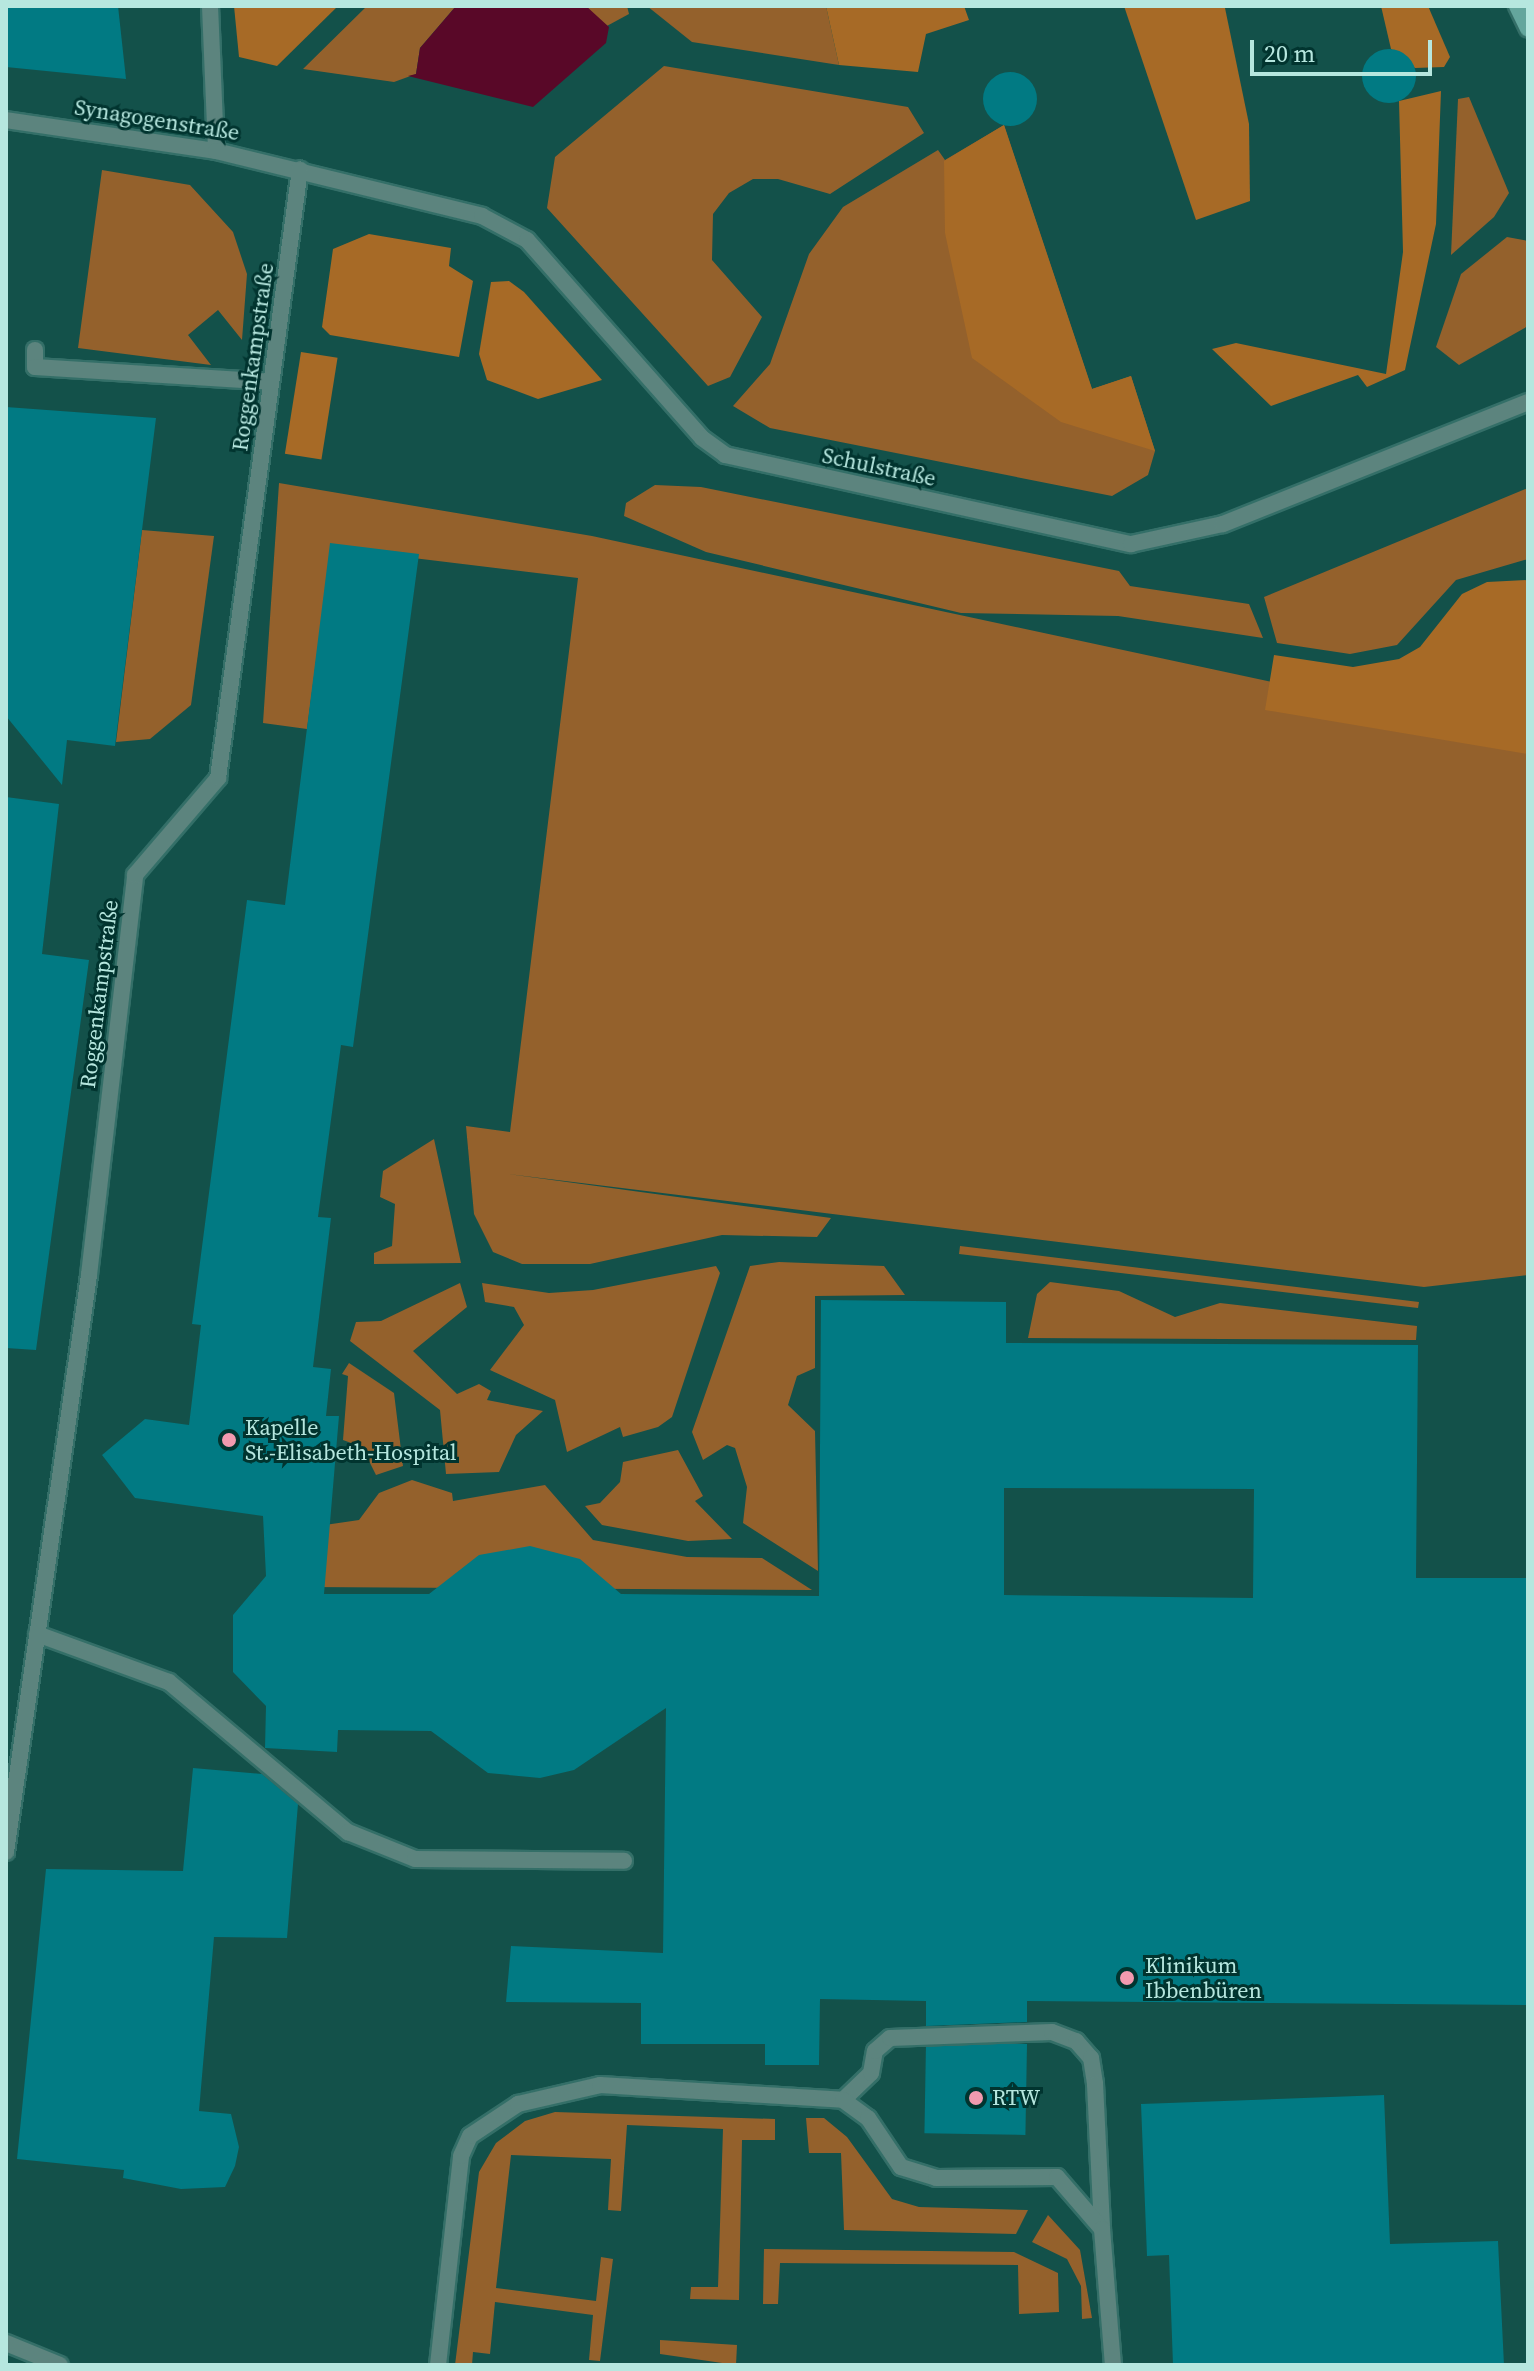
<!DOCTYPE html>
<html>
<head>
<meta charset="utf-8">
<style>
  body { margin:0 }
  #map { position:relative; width:1534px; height:2371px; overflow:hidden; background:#13514a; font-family:"Source Serif 4",serif }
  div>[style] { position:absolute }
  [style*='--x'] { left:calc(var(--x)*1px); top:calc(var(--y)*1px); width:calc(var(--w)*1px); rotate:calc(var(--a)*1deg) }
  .green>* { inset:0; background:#94612c }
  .forest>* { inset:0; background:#a76a26; transform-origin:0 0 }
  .water>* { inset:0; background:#590828 }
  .building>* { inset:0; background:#017a83; transform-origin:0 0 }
  .round { border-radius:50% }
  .roads { filter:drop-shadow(2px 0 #346f68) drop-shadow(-2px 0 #346f68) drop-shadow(0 2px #346f68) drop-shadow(0 -2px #346f68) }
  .service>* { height:16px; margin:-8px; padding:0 8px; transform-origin:8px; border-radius:8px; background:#5c847e }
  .minor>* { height:16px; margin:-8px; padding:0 8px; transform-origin:8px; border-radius:8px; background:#5c847e }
  .secondary>* { height:16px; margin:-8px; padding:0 8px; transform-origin:8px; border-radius:8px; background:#64a69d }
  .dots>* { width:22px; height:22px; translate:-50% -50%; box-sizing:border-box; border:4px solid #01342f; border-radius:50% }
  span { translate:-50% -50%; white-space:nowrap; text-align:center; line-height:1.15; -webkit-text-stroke:6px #01342f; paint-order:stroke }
  .street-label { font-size:22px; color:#b6e7df }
  .poi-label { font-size:22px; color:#b6e7df }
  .left { translate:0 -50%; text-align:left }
  .frame { position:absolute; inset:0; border:8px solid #b6e7df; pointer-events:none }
  .scale { position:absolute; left:1250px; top:40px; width:182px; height:36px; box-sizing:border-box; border:4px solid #b6e7df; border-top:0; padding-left:10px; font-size:24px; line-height:28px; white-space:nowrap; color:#b6e7df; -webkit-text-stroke:6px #01342f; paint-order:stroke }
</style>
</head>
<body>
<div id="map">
  <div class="green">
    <i style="clip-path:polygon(367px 6px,456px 6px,420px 48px,416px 74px,394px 82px,303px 69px)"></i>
    <i style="clip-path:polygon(586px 6px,627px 6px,629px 14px,605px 27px)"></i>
    <i style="clip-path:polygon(647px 6px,826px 6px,839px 65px,692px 42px)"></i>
    <i style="clip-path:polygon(664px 66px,908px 107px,924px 133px,830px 194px,778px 179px,753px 179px,729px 193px,713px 214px,712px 260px,762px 317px,730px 377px,708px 386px,547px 208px,555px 157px)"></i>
    <i style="clip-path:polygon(1469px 97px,1509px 193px,1494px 217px,1451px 255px,1458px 99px)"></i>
    <i style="clip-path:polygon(1004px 125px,1092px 389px,1131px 376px,1155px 451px,1148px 475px,1112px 496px,770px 428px,733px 406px,770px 364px,809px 254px,843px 207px,938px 150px,945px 160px)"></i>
    <i style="clip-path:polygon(102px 170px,190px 185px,233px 232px,247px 274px,242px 340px,218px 310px,188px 335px,211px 365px,78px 348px)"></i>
    <i style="clip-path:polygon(1507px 237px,1528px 241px,1528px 326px,1459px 365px,1436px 347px,1461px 274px)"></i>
    <i style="clip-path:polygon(279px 483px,592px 536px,1528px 737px,1528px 1275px,1424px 1287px,508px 1174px,831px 1218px,817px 1237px,722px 1235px,590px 1264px,522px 1264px,493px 1252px,474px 1214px,466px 1126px,510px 1132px,578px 578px,331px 548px,307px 729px,263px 723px)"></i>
    <i style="clip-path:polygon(655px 485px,701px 487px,1119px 571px,1130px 586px,1249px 604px,1263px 638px,1118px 616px,961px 613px,706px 552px,624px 516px,626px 503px)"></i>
    <i style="clip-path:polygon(1528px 488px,1528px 559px,1456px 580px,1397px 645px,1350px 654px,1277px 643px,1264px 597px)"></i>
    <i style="clip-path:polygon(142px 530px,214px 536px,191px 705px,150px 739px,116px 742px)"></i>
    <i style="clip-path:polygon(434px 1139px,461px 1263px,374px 1264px,374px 1253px,392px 1246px,395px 1204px,380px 1197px,383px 1171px)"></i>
    <i style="clip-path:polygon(960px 1246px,1419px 1302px,1418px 1308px,959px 1254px)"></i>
    <i style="clip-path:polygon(779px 1262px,884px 1266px,905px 1295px,815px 1296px,815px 1368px,797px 1376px,788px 1405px,815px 1431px,818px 1571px,743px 1523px,747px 1487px,735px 1448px,727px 1445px,703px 1460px,692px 1432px,750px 1266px)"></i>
    <i style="clip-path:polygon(716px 1266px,720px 1273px,672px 1417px,658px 1427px,623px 1437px,620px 1427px,567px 1452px,555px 1400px,490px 1370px,524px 1325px,514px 1307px,485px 1302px,482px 1283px,549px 1293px,593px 1290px)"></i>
    <i style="clip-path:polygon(1050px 1282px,1119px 1291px,1175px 1317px,1220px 1303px,1417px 1326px,1416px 1340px,1028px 1338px,1037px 1294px)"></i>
    <i style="clip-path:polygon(460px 1283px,467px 1307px,413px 1351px,457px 1394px,479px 1384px,491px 1391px,487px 1400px,543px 1411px,516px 1435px,499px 1472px,446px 1474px,440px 1410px,350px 1341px,356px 1322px,381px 1321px)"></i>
    <i style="clip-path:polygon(349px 1363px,394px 1393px,403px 1466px,376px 1475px,362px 1447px,343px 1440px,348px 1376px,342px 1374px)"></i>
    <i style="clip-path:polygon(678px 1450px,703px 1496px,695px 1501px,732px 1539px,688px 1541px,602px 1525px,585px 1506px,600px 1503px,620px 1482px,623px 1462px)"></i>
    <i style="clip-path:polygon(412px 1480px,452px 1493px,453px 1501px,545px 1485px,593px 1540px,687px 1557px,762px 1558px,812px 1590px,307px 1587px,318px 1526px,359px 1520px,379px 1493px)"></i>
    <i style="clip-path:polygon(555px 2112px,775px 2119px,775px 2140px,742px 2140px,739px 2300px,690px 2299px,691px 2287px,718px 2287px,723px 2129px,627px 2125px,621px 2211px,608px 2210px,611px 2159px,511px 2155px,496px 2288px,596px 2301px,601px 2257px,613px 2259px,600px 2361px,589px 2360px,593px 2315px,495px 2302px,490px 2354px,473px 2352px,472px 2365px,455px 2365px,479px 2172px,496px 2143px,525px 2121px)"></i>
    <i style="clip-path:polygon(806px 2118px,824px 2118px,847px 2137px,892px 2199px,919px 2207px,1028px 2210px,1016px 2234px,844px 2230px,841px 2153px,809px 2153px)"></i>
    <i style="clip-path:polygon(1048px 2215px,1080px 2250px,1092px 2318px,1082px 2319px,1081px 2286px,1067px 2259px,1032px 2242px)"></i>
    <i style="clip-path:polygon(764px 2249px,1014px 2252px,1058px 2273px,1059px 2312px,1019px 2314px,1018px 2265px,780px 2263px,778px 2304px,763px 2304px)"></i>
    <i style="clip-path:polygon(660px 2340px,737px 2345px,736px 2365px,660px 2354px)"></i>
  </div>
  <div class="forest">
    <i style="clip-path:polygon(234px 6px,338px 6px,277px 66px,239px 57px)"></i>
    <i style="clip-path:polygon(964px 6px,969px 20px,926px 34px,918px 72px,839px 65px,826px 6px)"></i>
    <i style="clip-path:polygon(1124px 6px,1225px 8px,1249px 124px,1250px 201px,1196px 220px)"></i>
    <i style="clip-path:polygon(1381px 6px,1428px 6px,1450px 57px,1444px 67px,1415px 68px,1391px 49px)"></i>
    <i style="clip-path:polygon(1441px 91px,1436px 224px,1405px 370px,1367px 387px,1358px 375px,1271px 406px,1212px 349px,1236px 343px,1386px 374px,1403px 252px,1399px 101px)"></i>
    <i style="clip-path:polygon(1004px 125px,1092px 389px,1131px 376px,1155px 451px,1061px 422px,972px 358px,945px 233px,944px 161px)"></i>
    <i style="clip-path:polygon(369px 234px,451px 248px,449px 266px,473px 281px,459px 357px,330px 335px,322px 327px,333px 249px)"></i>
    <i style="clip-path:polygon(509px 281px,524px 292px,602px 380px,538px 399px,487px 380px,479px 354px,491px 282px)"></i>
    <i style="left:301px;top:352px;width:37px;height:103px;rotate:9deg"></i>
    <i style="clip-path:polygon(1528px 580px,1528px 754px,1265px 710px,1274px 655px,1353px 667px,1399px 659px,1420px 647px,1462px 594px,1487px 582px)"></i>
  </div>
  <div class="water">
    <i style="clip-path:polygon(456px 6px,586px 6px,609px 27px,606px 43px,533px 107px,408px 76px,416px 74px,420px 48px)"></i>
  </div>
  <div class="building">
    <i style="clip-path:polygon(6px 6px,118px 6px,126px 79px,6px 67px)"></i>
    <i class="round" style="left:1362px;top:49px;width:54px;height:54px"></i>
    <i class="round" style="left:983px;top:72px;width:54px;height:54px"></i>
    <i style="clip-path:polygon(6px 407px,156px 418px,115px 746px,67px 740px,62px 785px,6px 716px)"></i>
    <i style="clip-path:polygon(evenodd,330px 543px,419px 554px,353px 1047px,341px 1045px,318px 1217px,331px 1218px,313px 1367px,331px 1369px,326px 1416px,339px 1416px,324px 1594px,429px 1594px,479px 1555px,530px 1546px,580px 1559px,621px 1594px,819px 1596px,821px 1300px,1006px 1302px,1006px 1343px,1418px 1345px,1416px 1578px,1528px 1578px,1528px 2005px,1027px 2001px,1027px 2022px,926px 2026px,926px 2001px,820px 1999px,819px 2065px,765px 2065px,765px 2044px,641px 2044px,641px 2003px,506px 2002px,511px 1946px,663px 1953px,666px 1708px,574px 1770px,540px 1778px,488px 1773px,431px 1731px,338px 1730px,337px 1752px,265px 1748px,266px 1706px,233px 1672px,233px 1615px,266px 1576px,263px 1516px,135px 1498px,102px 1455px,145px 1419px,189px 1425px,201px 1325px,192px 1324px,247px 900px,285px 905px,330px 543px,1004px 1488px,1254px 1489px,1253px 1598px,1004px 1595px,1004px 1488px)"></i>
    <i style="clip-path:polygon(6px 797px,59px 804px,42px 954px,89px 960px,36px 1350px,6px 1348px)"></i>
    <i style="clip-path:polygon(193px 1768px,262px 1774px,298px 1804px,287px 1938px,214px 1937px,199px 2111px,231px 2114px,239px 2147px,235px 2166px,225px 2187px,181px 2189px,123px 2178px,124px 2170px,17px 2159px,46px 1869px,183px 1871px)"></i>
    <i style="left:1027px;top:2044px;width:91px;height:101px;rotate:91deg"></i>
    <i style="clip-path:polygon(1384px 2095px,1390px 2244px,1498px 2241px,1504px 2365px,1173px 2365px,1169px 2255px,1147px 2256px,1141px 2104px)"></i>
  </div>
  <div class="roads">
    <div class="service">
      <i style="--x:210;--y:6;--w:145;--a:87.6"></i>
      <i style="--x:35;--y:350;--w:17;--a:90"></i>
      <i style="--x:35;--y:367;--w:236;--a:3.6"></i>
      <i style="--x:37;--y:1634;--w:140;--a:20"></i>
      <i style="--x:169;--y:1682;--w:234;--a:40"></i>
      <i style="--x:348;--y:1832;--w:72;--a:21.9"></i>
      <i style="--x:415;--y:1859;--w:209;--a:0.5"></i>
      <i style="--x:843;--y:2100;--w:39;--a:-44"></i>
      <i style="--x:871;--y:2073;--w:22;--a:-80"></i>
      <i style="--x:875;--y:2051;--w:20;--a:-41"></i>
      <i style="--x:890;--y:2038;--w:162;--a:-2.1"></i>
      <i style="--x:1052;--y:2032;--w:26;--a:21"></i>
      <i style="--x:1076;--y:2041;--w:23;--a:49"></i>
      <i style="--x:1091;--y:2058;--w:26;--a:81"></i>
      <i style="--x:1095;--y:2084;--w:143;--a:87.2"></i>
      <i style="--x:438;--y:2365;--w:210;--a:-83.7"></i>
      <i style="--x:461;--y:2156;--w:22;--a:-66"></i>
      <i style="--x:470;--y:2136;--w:58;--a:-33.7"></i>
      <i style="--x:518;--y:2104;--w:84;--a:-13"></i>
      <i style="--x:600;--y:2085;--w:243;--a:3.5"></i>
      <i style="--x:843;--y:2100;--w:31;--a:36"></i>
      <i style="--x:868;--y:2118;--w:59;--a:56"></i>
      <i style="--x:901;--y:2167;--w:37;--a:17"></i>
      <i style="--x:936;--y:2178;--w:121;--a:-0.5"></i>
      <i style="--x:1057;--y:2177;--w:69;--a:49.1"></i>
      <i style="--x:1102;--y:2229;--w:136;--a:85.4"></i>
    </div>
    <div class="minor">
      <i style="--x:6;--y:120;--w:212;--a:8.4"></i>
      <i style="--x:216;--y:151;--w:274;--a:13.7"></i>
      <i style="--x:482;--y:216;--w:51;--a:28.1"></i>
      <i style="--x:527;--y:240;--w:264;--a:48.5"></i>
      <i style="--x:702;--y:438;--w:29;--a:36"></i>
      <i style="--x:725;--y:455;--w:416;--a:12.4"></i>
      <i style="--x:1131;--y:544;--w:94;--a:-12.3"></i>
      <i style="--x:1223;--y:524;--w:328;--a:-21.8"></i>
      <i style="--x:6;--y:1852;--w:583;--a:-81.81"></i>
      <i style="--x:89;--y:1275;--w:403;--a:-83.4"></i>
      <i style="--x:135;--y:875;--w:128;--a:-49.4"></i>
      <i style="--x:218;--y:778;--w:614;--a:-82.33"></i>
      <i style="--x:6;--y:2343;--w:58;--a:22.2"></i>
    </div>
    <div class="secondary">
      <i style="--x:1517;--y:6;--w:25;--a:64"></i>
    </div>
  </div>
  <div class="dots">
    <i style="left:229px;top:1440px;background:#f29aaf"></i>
    <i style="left:1127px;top:1978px;background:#f29aaf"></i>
    <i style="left:976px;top:2098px;background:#f29aaf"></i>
  </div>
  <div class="street-label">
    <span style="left:157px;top:120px;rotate:9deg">Synagogenstraße</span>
    <span style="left:253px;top:357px;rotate:-82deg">Roggenkampstraße</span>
    <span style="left:879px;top:467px;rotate:12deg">Schulstraße</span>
    <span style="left:99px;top:994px;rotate:-83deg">Roggenkampstraße</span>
  </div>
  <div class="poi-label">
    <span class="left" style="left:245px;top:1440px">Kapelle<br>St.-Elisabeth-Hospital</span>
    <span class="left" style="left:1145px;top:1978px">Klinikum<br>Ibbenbüren</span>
    <span class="left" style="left:992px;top:2098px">RTW</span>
  </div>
  <div class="frame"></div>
  <div class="scale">20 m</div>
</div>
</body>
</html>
